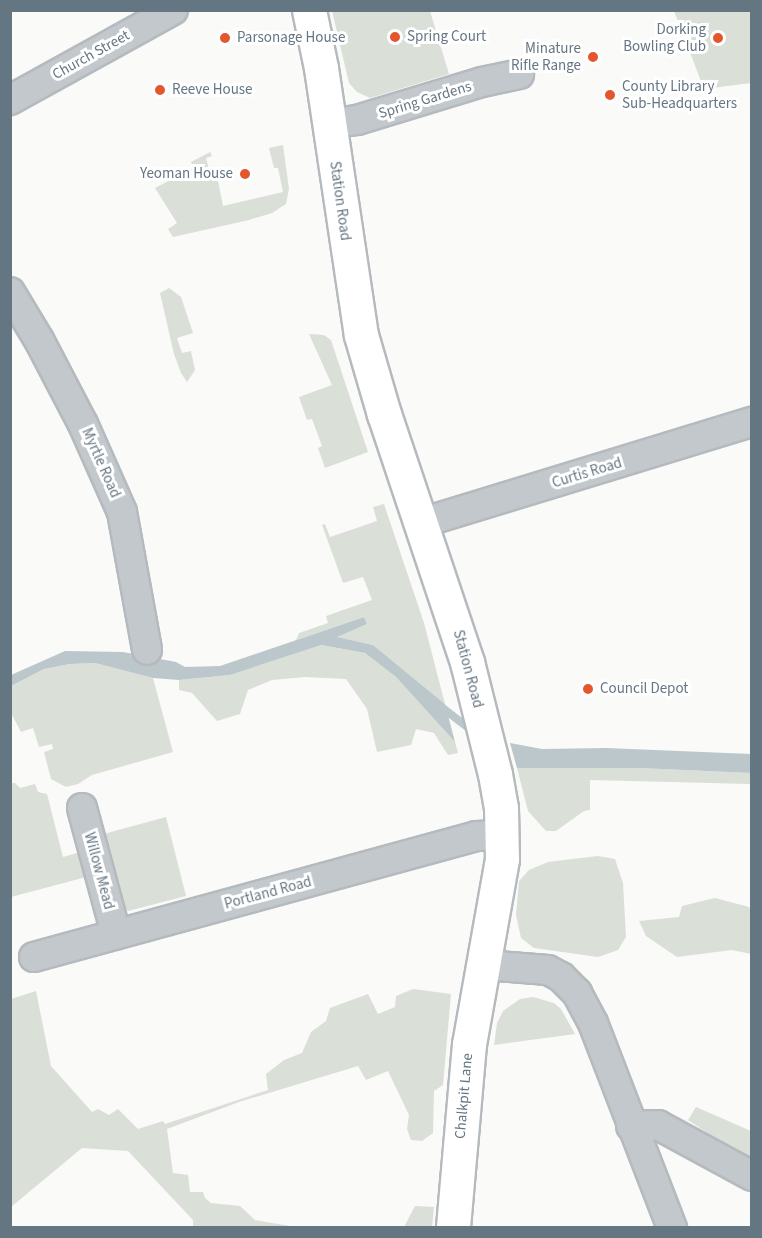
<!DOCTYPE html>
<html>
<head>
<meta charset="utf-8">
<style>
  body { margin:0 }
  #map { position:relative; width:762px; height:1238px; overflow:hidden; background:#fafaf8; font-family:"Source Sans 3",sans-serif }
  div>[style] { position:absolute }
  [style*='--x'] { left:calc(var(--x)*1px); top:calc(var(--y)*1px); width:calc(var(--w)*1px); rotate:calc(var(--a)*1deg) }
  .green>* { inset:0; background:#dadfd7 }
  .water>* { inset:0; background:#bbc7cb }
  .stream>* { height:8px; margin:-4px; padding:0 4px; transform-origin:4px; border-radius:4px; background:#bbc7cb }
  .roads { filter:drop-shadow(2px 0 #b5babe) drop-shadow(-2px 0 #b5babe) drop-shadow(0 2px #b5babe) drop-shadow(0 -2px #b5babe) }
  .minor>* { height:28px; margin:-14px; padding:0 14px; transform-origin:14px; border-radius:14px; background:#c3c8cc }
  .major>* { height:33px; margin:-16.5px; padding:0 16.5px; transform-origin:16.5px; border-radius:16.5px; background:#fff }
  .dots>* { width:16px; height:16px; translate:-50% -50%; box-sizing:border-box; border:3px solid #fff; border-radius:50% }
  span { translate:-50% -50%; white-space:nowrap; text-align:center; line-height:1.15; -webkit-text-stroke:6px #fff; paint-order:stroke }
  .poi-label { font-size:15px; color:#657683 }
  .right { translate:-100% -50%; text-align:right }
  .left { translate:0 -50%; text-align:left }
  .street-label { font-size:15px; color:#657683 }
  .frame { position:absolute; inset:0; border:12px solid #657683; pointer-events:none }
</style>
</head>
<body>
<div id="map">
  <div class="green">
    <i style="clip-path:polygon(332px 11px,430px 11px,449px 74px,370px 98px,357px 92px,349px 83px)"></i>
    <i style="clip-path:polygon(674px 11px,751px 11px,751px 83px,704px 89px)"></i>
    <i style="clip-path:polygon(283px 145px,289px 189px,286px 204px,272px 213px,249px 220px,173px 237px,168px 229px,177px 223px,155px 188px,193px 168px,191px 162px,210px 152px,212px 156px,206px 158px,212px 181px,218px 181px,223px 206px,283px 192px,278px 168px,274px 168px,269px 148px)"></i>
    <i style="clip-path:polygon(169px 288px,181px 297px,193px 333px,177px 338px,182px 353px,191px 351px,195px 370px,187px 382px,181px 373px,174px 354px,160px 293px)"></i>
    <i style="clip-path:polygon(309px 334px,324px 335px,331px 340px,368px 452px,325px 468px,318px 448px,322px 446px,312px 419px,307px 420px,299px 397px,332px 385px)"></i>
    <i style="clip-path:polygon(384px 504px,424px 623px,445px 704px,373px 645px,336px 637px,367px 624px,364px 617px,296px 640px,299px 633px,328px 623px,326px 616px,372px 600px,363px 577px,343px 583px,322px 525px,325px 524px,330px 537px,377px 521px,373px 507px)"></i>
    <i style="clip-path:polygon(320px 645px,365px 653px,396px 677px,455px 742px,458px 753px,448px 755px,434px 733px,416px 729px,411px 745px,377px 752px,367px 709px,346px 679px,305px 677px,272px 680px,248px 690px,240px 714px,217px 721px,192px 693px,179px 690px,179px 680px,230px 675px)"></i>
    <i style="clip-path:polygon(95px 663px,153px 678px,173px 752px,92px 775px,78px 784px,66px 787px,51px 779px,44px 752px,53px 749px,52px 744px,39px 747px,33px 728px,21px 732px,11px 713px,11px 686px,44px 669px,70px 664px)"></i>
    <i style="clip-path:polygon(517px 768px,639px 768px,751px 773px,751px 784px,590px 780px,590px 810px,584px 811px,556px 831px,546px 831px,528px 811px)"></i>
    <i style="clip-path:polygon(11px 783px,15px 783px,20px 788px,35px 784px,38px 792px,47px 794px,63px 857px,84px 851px,90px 876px,11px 897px)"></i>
    <i style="clip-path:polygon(166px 817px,186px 896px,128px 911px,120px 905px,100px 835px)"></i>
    <i style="clip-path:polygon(598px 856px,615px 859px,623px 883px,626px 937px,618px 950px,598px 957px,534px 948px,521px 938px,516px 915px,519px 881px,529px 870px,548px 862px)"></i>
    <i style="clip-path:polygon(715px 898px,749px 907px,751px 912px,751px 954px,732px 950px,677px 957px,646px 936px,639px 921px,679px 917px,682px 906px)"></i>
    <i style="clip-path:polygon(413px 989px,451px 994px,443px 1085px,434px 1091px,433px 1133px,422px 1141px,411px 1140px,407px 1129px,409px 1115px,388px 1071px,366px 1080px,358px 1066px,239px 1102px,167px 1129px,173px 1173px,188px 1175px,190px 1192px,203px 1192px,205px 1198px,211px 1203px,240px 1206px,255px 1220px,296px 1227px,193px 1227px,193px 1220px,128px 1151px,82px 1148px,11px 1207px,11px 999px,36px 991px,51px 1066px,92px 1112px,98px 1109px,109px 1115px,118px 1109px,138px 1129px,163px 1121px,165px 1124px,268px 1090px,266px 1074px,284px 1060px,302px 1053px,311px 1032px,326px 1021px,330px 1008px,368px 994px,378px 1014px,395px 1007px,396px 996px)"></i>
    <i style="clip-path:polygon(533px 997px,554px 1003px,561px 1009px,575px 1034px,494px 1045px,497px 1023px,503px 1011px,520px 999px)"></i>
    <i style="clip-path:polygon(696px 1107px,751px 1131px,751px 1162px,688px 1120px)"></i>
    <i style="clip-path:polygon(415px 1206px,434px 1207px,432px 1227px,404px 1227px)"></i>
  </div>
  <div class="water">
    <i style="clip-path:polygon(364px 617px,367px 624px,337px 637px,373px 645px,445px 704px,455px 742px,396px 677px,365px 653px,321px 645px,230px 675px,179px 680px,153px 678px,95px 663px,70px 664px,44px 669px,11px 686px,11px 675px,65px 651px,123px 652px,176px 662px,185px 667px,220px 666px)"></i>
    <i style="clip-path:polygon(510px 743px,542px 749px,606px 748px,751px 754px,751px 773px,639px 768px,517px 768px)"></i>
  </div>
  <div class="stream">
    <i style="--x:440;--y:706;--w:44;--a:37.6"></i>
  </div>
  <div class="roads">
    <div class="minor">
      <i style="--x:10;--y:100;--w:186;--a:-28.9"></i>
      <i style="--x:330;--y:123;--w:27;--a:-6"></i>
      <i style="--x:357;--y:120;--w:131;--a:-16.9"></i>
      <i style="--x:482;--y:82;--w:38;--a:-12"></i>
      <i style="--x:10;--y:292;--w:56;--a:58.9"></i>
      <i style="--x:39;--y:340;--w:95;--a:62.4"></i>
      <i style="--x:83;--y:424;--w:96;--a:66.1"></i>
      <i style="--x:122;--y:512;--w:140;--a:79.7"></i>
      <i style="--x:421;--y:523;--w:346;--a:-17"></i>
      <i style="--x:82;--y:808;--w:131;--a:74.9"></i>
      <i style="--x:34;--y:957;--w:458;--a:-15.3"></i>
      <i style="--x:476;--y:836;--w:26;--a:-2"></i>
      <i style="--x:485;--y:965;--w:63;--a:4.5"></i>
      <i style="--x:548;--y:970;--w:15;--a:28"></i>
      <i style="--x:561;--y:977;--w:23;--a:45"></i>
      <i style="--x:577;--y:993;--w:34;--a:62"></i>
      <i style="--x:593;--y:1023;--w:220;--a:68.9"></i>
      <i style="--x:631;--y:1126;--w:27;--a:-2"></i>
      <i style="--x:658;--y:1125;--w:107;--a:28.5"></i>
    </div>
    <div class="major">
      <i style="--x:309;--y:10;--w:59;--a:78.3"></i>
      <i style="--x:321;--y:68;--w:270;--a:81.5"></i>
      <i style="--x:361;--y:335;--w:82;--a:73.8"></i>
      <i style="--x:384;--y:414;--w:262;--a:71.5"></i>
      <i style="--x:467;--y:662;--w:115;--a:76"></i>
      <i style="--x:495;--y:774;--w:35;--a:80"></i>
      <i style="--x:501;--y:808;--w:51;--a:88.9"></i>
      <i style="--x:502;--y:859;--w:188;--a:100.1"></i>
      <i style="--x:469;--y:1044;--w:185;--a:95"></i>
    </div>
  </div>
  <div class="dots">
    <i style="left:395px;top:37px;background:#e4572e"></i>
    <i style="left:225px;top:38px;background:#e4572e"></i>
    <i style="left:718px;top:38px;background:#e4572e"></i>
    <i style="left:593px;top:57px;background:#e4572e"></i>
    <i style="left:160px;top:90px;background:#e4572e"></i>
    <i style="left:610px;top:95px;background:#e4572e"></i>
    <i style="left:245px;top:174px;background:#e4572e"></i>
    <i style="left:588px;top:689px;background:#e4572e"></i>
  </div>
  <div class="poi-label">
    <span class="right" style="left:706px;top:38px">Dorking<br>Bowling Club</span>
    <span class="left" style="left:407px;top:37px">Spring Court</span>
    <span class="left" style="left:237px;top:38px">Parsonage House</span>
    <span class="right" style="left:581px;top:57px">Minature<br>Rifle Range</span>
    <span class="left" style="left:622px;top:95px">County Library<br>Sub-Headquarters</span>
    <span class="left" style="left:172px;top:90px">Reeve House</span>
    <span class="right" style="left:233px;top:174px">Yeoman House</span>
    <span class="left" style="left:600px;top:689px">Council Depot</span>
  </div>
  <div class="street-label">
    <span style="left:91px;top:55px;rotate:-29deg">Church Street</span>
    <span style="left:425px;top:100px;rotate:-17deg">Spring Gardens</span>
    <span style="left:340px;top:201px;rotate:82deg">Station Road</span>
    <span style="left:101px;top:463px;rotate:66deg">Myrtle Road</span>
    <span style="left:587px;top:473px;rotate:-17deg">Curtis Road</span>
    <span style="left:468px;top:669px;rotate:75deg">Station Road</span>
    <span style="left:99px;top:871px;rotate:75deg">Willow Mead</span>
    <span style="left:268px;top:893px;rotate:-15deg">Portland Road</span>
    <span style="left:464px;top:1096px;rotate:-85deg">Chalkpit Lane</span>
  </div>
  <div class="frame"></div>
</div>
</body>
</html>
